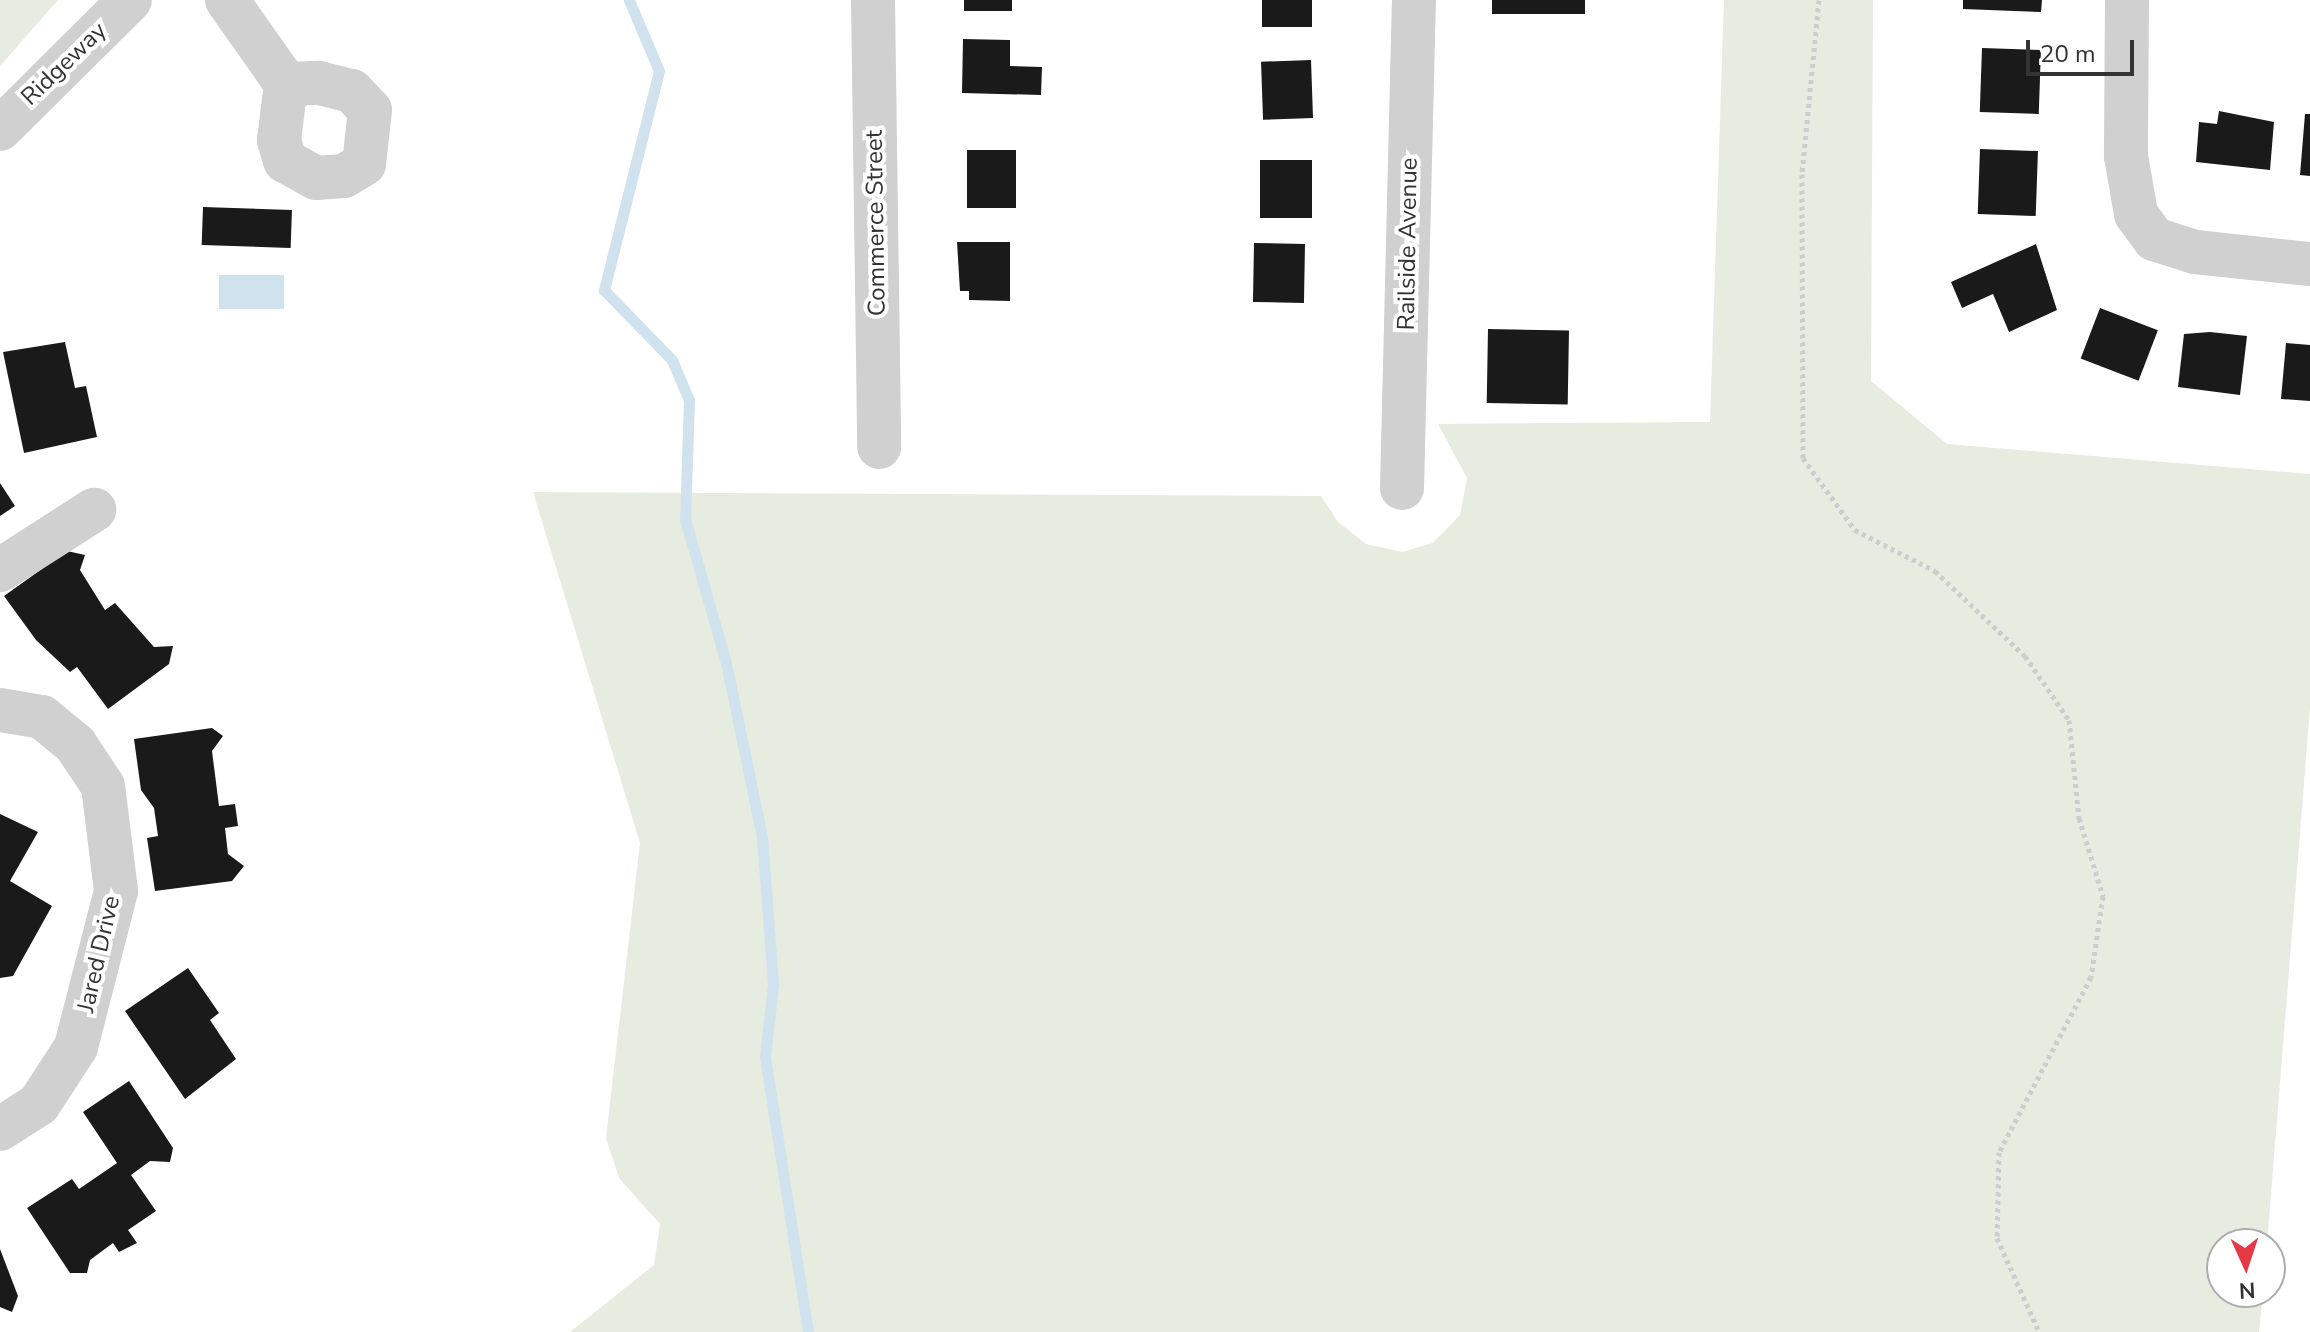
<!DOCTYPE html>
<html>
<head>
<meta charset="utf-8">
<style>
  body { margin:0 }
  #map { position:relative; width:2310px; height:1332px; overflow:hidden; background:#fff; font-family:"Nunito Sans",sans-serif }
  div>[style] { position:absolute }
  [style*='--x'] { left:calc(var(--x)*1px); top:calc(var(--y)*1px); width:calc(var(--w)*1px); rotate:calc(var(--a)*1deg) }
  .green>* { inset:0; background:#e6ecdf }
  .water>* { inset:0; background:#cfe2ee; transform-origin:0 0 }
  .stream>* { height:11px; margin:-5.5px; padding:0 5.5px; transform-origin:5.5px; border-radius:5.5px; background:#cfe2ee }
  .building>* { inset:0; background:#1a1a1a; transform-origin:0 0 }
  .path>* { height:5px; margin-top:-2.5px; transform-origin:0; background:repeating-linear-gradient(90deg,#cdcdcd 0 4px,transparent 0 8px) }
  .minor>* { height:44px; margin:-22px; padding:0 22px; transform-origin:22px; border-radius:22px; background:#d0d0d0 }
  span { translate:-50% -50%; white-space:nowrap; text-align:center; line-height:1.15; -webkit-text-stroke:8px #fff; paint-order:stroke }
  .street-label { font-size:24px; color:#333 }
  .north { position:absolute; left:2206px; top:1228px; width:80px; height:80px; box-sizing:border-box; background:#fff; border:2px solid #adadad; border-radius:50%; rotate:177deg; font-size:22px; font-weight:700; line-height:32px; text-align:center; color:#333 }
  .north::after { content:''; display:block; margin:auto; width:28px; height:36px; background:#e63946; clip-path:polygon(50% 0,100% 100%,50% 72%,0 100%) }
  .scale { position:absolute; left:2026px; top:40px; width:108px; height:36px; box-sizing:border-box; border:4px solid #333; border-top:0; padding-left:10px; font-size:24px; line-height:28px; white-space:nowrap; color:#333; -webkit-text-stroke:6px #fff; paint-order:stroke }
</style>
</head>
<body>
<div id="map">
  <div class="green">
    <i style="clip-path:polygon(0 0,58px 0,0 66px)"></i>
    <i style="clip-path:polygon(1724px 0,1873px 0,1871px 381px,1947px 444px,2310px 474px,2310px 709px,2267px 1244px,2222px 1244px,2222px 1292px,2263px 1292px,2259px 1332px,570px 1332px,654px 1265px,660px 1224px,619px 1178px,606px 1138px,640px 843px,533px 492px,1321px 496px,1338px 522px,1366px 544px,1402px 552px,1433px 543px,1460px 515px,1467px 478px,1438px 424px,1710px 422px)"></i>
  </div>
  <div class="water">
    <i style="left:284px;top:275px;width:34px;height:65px;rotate:90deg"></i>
  </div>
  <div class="stream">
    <i style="--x:629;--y:0;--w:77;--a:67.1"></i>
    <i style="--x:659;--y:71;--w:226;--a:104.1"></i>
    <i style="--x:604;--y:290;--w:98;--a:45.8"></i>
    <i style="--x:672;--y:360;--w:43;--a:67"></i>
    <i style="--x:689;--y:400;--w:119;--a:91.9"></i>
    <i style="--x:685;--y:519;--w:150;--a:74.1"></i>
    <i style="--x:726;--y:663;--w:178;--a:78.3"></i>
    <i style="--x:762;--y:837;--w:148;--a:85.7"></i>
    <i style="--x:773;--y:985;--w:72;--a:96.3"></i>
    <i style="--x:765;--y:1057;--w:278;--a:81.1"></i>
  </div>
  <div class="building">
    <i style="left:964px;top:0;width:48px;height:11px"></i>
    <i style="left:1262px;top:0;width:50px;height:27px"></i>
    <i style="left:1492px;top:0;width:93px;height:14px"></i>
    <i style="clip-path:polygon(1963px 0,2042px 0,2041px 12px,1963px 9px)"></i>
    <i style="clip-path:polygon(963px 39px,1010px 40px,1010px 66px,1042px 67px,1041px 95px,962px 93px)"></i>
    <i style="left:1982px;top:48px;width:59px;height:64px;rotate:2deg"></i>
    <i style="left:1311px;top:60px;width:58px;height:50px;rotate:88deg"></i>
    <i style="clip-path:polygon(2219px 111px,2274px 122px,2270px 170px,2196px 162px,2199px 122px,2217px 124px)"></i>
    <i style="clip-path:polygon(2305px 114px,2310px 114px,2310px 176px,2300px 175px)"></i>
    <i style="left:1980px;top:149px;width:58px;height:65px;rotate:2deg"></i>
    <i style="left:967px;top:150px;width:49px;height:58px"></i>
    <i style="left:1260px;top:160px;width:52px;height:58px"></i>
    <i style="left:203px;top:207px;width:89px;height:38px;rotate:2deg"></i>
    <i style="clip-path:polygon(957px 242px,1010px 242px,1010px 301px,969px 300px,969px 291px,960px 291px)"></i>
    <i style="left:1254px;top:243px;width:51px;height:59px;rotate:1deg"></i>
    <i style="clip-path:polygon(2036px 244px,2057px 310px,2009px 332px,1993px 294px,1962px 308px,1951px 282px)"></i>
    <i style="left:2100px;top:308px;width:62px;height:54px;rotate:21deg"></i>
    <i style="left:1488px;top:329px;width:81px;height:74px;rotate:1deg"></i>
    <i style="clip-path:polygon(2210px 332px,2247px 336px,2240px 395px,2178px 387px,2184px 334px)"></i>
    <i style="clip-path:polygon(65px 342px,75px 388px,86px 386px,97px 437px,24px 453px,3px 352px)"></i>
    <i style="clip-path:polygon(2286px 343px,2310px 345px,2310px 401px,2281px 399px)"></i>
    <i style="clip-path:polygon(0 483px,15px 506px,0 516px)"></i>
    <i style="clip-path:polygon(67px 551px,85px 555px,80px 570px,105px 610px,115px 603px,154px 647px,173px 646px,169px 664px,108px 709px,77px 667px,70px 672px,36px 640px,4px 596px)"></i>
    <i style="clip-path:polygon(212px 728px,223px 736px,212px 751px,219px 806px,235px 804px,238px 826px,225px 828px,228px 854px,244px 866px,232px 881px,155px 891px,147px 838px,158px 836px,154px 808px,141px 790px,134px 739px)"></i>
    <i style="clip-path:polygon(0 814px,38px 832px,10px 881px,52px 906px,13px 976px,0 978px)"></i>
    <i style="clip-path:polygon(188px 968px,219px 1013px,210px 1020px,236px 1059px,185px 1099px,125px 1011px)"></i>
    <i style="clip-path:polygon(129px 1081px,173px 1148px,170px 1162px,150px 1161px,131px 1175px,156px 1211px,128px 1230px,137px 1243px,119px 1252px,113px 1243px,90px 1260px,87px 1273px,70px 1273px,27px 1208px,72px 1179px,79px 1189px,117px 1163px,83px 1112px)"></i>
    <i style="clip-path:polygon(0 1249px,18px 1296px,12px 1312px,0 1307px)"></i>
  </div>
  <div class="path">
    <i style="--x:1819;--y:0;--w:175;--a:95.6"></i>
    <i style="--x:1802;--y:174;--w:284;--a:89.8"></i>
    <i style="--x:1803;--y:458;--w:89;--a:54.2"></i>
    <i style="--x:1855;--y:530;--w:90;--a:27.1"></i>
    <i style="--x:1935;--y:571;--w:124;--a:43.4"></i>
    <i style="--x:2025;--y:656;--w:78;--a:55.5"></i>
    <i style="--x:2069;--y:720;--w:99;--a:84.2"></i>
    <i style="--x:2079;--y:818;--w:82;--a:72.9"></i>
    <i style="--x:2103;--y:896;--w:82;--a:98.4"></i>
    <i style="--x:2091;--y:977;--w:198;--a:117.7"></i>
    <i style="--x:1999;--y:1152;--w:86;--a:91.3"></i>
    <i style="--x:1997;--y:1238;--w:103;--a:65.9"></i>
  </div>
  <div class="minor">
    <i style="--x:227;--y:0;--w:103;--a:54.9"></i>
    <i style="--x:873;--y:0;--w:447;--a:89.2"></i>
    <i style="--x:2127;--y:0;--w:156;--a:90.4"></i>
    <i style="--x:2126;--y:156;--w:59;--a:80.2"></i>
    <i style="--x:2136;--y:214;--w:31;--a:54"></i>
    <i style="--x:2154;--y:239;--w:43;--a:17.6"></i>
    <i style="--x:2195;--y:252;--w:116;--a:6"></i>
    <i style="--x:319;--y:83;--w:34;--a:14"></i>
    <i style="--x:352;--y:91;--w:26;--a:47"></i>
    <i style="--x:370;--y:110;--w:54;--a:96.3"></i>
    <i style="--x:364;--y:164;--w:23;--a:149"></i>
    <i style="--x:344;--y:176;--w:28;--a:176"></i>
    <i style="--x:316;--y:178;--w:35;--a:-151"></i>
    <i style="--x:285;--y:161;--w:22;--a:-106"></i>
    <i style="--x:279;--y:140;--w:56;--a:-82.9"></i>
    <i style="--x:286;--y:84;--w:33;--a:-2"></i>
    <i style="--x:0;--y:129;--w:183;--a:-44.8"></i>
    <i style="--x:1402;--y:488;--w:488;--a:-88.6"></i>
    <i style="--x:0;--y:570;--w:112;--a:-32.6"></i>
    <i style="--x:0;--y:710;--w:43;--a:9.5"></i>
    <i style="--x:42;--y:717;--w:43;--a:39.3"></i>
    <i style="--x:75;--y:744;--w:50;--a:56.3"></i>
    <i style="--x:103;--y:786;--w:106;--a:82.9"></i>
    <i style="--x:116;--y:891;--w:161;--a:104.4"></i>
    <i style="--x:76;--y:1047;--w:68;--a:123"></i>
    <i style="--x:39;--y:1104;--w:46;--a:147.3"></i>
  </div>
  <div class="street-label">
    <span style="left:64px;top:64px;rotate:-44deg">Ridgeway</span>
    <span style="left:876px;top:223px;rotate:-91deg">Commerce Street</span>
    <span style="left:1408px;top:244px;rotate:-89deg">Railside Avenue</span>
    <span style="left:99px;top:954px;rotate:-77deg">Jared Drive</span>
  </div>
  <div class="north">N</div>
  <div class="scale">20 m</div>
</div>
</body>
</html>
